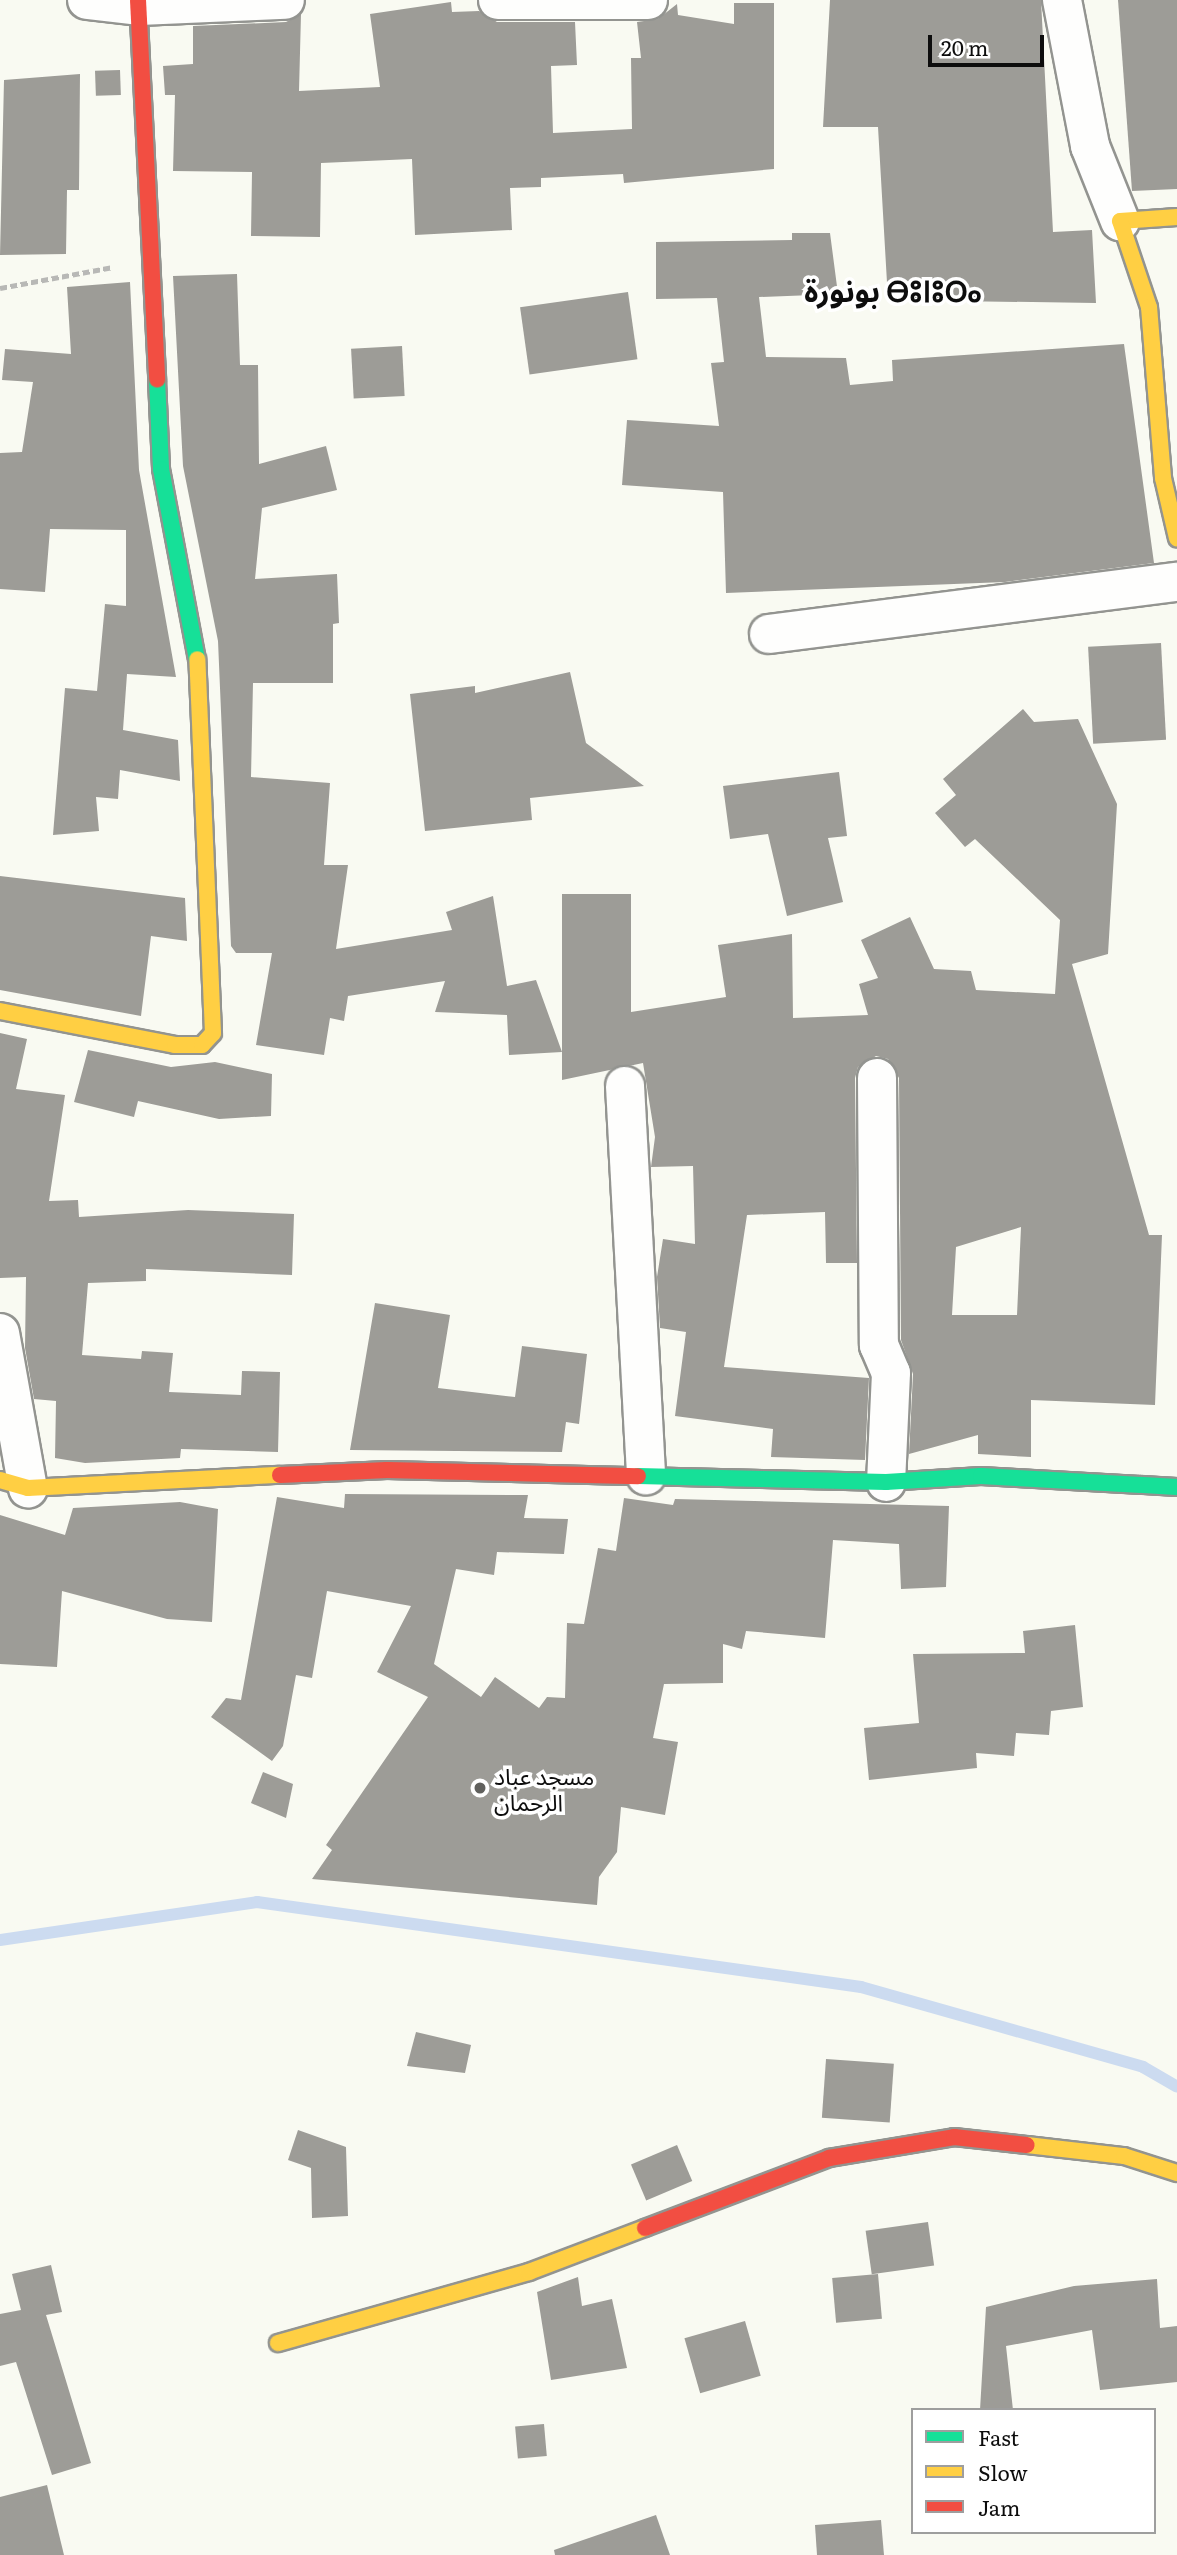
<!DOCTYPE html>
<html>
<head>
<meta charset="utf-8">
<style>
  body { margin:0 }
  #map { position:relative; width:1177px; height:2555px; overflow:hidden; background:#f9faf2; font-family:Literata,"Noto Sans Arabic","Noto Sans Tifinagh",serif }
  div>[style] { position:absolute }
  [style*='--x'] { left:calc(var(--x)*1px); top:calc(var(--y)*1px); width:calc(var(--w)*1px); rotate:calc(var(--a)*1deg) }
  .stream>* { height:12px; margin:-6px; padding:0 6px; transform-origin:6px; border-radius:6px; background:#ccdbf0 }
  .building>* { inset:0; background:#9d9c97; transform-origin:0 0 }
  .path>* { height:4.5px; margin-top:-2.25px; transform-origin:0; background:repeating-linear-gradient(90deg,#b8b8b6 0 7px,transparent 0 10.5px) }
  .roads { filter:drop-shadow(2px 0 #939490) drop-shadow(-2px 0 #939490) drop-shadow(0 2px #939490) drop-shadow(0 -2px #939490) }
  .street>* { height:38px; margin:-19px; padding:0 19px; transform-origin:19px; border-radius:19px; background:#fefefd }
  .fast>* { height:16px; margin:-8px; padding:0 8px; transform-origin:8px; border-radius:8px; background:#16e098 }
  .slow>* { height:16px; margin:-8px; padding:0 8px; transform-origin:8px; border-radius:8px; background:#ffcf43 }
  .jam>* { height:16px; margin:-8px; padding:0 8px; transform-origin:8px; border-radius:8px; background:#f24e42 }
  .dots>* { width:19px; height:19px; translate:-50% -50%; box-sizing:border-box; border:4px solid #fff; border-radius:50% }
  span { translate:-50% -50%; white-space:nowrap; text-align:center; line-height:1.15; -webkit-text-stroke:7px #fff; paint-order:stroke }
  .poi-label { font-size:23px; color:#0d0d0d }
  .left { translate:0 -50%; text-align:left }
  .district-label { font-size:30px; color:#0d0d0d; font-weight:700 }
  .legend { position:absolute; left:911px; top:2408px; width:245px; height:126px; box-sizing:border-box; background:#fff; border:2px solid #9e9e9e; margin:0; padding:9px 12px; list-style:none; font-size:21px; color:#0d0d0d }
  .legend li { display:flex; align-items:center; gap:14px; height:35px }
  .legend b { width:35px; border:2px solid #9e9e9e }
  .scale { position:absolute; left:928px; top:35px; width:116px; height:32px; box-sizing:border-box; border:4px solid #0d0d0d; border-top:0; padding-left:9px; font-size:21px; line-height:24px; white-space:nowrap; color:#0d0d0d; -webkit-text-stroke:5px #fff; paint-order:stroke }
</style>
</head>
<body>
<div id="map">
  <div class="stream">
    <i style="--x:0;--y:1940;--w:260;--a:-8.4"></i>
    <i style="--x:257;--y:1902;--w:610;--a:8.01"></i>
    <i style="--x:861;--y:1987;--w:293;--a:15.8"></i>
    <i style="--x:1143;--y:2067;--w:39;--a:30"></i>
  </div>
  <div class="building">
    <i style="clip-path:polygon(830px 0,1041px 0,1053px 232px,1092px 230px,1096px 303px,888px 300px,878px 127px,823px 127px)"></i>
    <i style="clip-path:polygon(1118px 0,1177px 0,1177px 189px,1132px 191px)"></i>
    <i style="clip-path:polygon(451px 2px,452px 12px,479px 11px,497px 22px,575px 22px,577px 65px,551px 66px,553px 133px,632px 129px,631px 58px,641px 58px,637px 22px,658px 19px,677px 4px,678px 15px,734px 24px,734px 3px,774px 3px,774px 169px,624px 183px,623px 174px,541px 178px,541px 187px,510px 188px,512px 230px,415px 235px,412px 159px,321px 163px,320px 237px,251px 236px,252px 172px,173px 171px,175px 95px,165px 95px,163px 66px,193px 64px,193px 26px,286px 22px,301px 14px,299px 91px,380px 87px,370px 14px)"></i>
    <i style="left:120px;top:70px;width:25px;height:25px;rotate:88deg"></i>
    <i style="clip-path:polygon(80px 74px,79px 190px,67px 190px,66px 254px,0 255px,4px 80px)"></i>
    <i style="clip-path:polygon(792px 233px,830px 233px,838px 294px,759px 297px,766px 357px,846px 358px,850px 385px,893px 381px,892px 360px,1124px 344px,1154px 563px,1005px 582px,726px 593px,723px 492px,622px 485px,627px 420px,719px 426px,711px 363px,724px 362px,717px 298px,656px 299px,656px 242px,792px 240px)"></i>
    <i style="clip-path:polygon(237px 274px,240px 365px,258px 365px,259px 464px,326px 446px,337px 490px,262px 508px,255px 579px,337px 574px,339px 623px,333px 624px,333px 683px,253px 683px,251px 777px,330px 783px,324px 865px,348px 865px,336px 949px,452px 930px,446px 912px,493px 896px,507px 986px,536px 980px,562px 1052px,509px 1055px,507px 1015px,435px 1012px,445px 981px,348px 996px,344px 1021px,330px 1018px,324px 1055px,256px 1045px,272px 953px,236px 953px,231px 946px,218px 641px,183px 466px,173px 276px)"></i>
    <i style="clip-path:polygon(130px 282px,139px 470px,176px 677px,127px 674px,123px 730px,178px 740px,180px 781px,120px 770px,118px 799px,96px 797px,99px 831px,53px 835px,65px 688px,97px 691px,105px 604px,126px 606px,126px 530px,50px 529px,45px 592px,0 589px,0 453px,22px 452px,33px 382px,2px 380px,5px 349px,71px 354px,67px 287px)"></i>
    <i style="left:628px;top:292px;width:68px;height:109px;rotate:82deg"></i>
    <i style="left:402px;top:346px;width:50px;height:51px;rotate:87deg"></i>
    <i style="left:1161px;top:643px;width:97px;height:73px;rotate:87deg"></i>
    <i style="clip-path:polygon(570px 672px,586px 743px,644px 786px,530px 798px,532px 820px,425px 831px,410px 694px,475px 686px,475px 693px)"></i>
    <i style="clip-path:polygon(evenodd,1023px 709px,1034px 722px,1078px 719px,1117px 804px,1108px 954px,1072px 964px,1149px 1235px,1162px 1235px,1155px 1405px,1031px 1400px,1031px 1457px,978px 1454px,978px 1435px,909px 1454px,913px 1374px,901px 1340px,899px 1078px,888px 1059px,876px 1056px,858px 1067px,855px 1078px,857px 1263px,826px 1263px,825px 1212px,747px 1215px,724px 1367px,869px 1378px,865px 1460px,771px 1457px,773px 1429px,675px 1416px,686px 1332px,660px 1328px,657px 1277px,663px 1239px,695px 1244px,693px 1166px,651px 1167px,655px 1137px,643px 1063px,562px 1080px,562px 894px,631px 894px,631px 1012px,726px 997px,718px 945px,792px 934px,793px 1018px,868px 1015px,859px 984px,878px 978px,861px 940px,910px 917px,934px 969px,971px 971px,976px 990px,1055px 994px,1060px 920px,975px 839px,965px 847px,935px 813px,956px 795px,943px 779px,1023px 709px,1021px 1227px,1017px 1315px,952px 1315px,956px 1247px,1021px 1227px)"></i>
    <i style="clip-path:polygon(839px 772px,847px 836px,828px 838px,843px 902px,787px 916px,768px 834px,730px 839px,723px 786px)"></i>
    <i style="clip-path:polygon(0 876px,185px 898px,187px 941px,151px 936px,141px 1016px,0 990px)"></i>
    <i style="clip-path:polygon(0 1033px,27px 1039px,16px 1089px,65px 1095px,49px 1201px,78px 1200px,79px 1217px,188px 1210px,294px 1214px,292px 1275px,146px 1269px,146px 1281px,88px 1283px,82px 1355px,141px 1359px,142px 1351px,173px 1353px,169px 1392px,241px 1395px,242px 1371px,280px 1372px,278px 1452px,181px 1449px,180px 1458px,85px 1463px,55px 1458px,56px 1401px,34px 1399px,25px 1348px,26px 1277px,0 1278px)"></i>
    <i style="clip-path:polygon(88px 1050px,171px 1067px,215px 1062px,272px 1074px,271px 1116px,219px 1119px,138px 1101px,134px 1117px,74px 1102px)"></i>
    <i style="clip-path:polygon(375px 1303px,450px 1315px,438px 1388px,515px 1397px,522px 1346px,587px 1354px,579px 1424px,566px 1422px,562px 1452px,350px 1450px)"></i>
    <i style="clip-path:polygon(345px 1494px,528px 1495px,524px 1518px,568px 1519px,564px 1554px,497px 1552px,494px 1575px,456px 1569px,434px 1664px,481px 1697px,495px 1677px,539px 1708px,547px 1697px,565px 1698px,567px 1623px,584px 1624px,598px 1548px,616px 1551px,624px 1498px,673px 1505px,675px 1499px,949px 1506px,946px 1587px,901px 1589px,899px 1544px,833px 1540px,825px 1638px,746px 1631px,742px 1649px,723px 1644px,723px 1683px,664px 1684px,653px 1738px,678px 1742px,665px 1815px,621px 1807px,617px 1852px,599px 1877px,597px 1905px,312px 1879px,332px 1850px,326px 1845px,428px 1697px,377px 1672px,411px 1606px,327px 1591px,312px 1678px,296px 1675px,283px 1746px,272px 1761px,211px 1717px,226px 1698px,241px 1700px,277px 1497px,344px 1508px)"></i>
    <i style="clip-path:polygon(180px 1502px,218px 1509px,212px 1622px,167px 1619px,62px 1591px,57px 1667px,0 1664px,0 1515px,65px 1535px,73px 1508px)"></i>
    <i style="clip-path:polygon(1075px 1625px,1083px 1707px,1051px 1711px,1049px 1735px,1016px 1733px,1014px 1756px,976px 1753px,977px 1768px,869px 1780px,864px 1728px,919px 1723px,913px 1654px,1025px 1653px,1023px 1631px)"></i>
    <i style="clip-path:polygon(263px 1772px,293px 1784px,286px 1818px,251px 1803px)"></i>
    <i style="clip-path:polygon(416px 2032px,471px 2045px,465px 2073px,407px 2066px)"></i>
    <i style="left:826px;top:2059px;width:68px;height:59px;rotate:4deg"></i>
    <i style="clip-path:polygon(298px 2130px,346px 2147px,348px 2216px,312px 2218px,311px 2168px,288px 2160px)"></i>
    <i style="left:677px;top:2145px;width:39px;height:50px;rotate:67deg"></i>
    <i style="left:928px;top:2222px;width:44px;height:63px;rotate:82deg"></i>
    <i style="clip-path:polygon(51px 2265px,62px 2312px,46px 2315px,91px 2463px,52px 2475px,16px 2362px,0 2366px,0 2314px,21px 2310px,12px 2274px)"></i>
    <i style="left:878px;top:2274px;width:45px;height:46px;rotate:85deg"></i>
    <i style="clip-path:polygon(578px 2277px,582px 2306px,612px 2299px,627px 2368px,551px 2380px,537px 2292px)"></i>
    <i style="clip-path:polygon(1157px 2279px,1160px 2328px,1177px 2326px,1177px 2382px,1100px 2390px,1092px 2330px,1006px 2346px,1013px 2410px,980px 2410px,986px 2307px,1074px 2286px)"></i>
    <i style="left:745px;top:2321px;width:57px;height:63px;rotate:74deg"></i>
    <i style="left:544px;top:2424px;width:32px;height:29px;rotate:85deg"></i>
    <i style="clip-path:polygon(47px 2485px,64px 2555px,0 2555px,0 2497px)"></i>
    <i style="clip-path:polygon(656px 2515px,670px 2555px,555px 2555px,554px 2550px)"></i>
    <i style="clip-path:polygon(881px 2520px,884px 2555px,817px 2555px,815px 2525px)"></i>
  </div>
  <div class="path">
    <i style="--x:0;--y:288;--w:115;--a:-10.5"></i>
  </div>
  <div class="roads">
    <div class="street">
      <i style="--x:87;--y:0;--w:52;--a:6.6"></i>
      <i style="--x:139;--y:6;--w:146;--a:-2.4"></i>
      <i style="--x:498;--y:0;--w:150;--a:0"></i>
      <i style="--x:1062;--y:0;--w:149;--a:79.1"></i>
      <i style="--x:1090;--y:146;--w:81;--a:68.2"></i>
      <i style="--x:769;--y:634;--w:411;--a:-7.3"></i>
      <i style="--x:877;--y:1078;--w:267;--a:89.6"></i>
      <i style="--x:879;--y:1345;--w:30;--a:67"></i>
      <i style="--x:891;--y:1373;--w:109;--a:92.6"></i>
      <i style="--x:625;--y:1086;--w:390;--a:86.9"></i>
      <i style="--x:0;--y:1333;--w:158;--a:79.8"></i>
    </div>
    <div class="fast">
      <i style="--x:157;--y:380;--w:89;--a:87.4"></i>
      <i style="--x:161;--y:469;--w:193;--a:79.3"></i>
      <i style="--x:638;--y:1476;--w:248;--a:1.4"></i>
      <i style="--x:886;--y:1482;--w:95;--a:-3.6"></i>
      <i style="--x:981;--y:1476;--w:196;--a:3.2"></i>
    </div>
    <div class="slow">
      <i style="--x:1177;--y:217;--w:57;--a:176"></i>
      <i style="--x:1120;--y:221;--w:91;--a:71.4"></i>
      <i style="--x:1149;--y:307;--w:172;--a:85.3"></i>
      <i style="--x:1163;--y:478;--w:62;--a:76.9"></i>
      <i style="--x:0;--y:1011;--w:178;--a:11"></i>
      <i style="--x:175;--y:1045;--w:27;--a:0"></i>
      <i style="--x:202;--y:1045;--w:16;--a:-47"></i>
      <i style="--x:213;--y:1033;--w:374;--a:-92.4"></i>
      <i style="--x:0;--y:1480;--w:29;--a:16"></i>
      <i style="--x:28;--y:1488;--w:252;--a:-3"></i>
      <i style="--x:1027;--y:2145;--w:98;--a:6.5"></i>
      <i style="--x:1124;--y:2156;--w:56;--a:17.8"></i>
      <i style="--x:278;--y:2343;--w:261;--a:-15.8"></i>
      <i style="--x:529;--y:2272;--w:124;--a:-20.8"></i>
    </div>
    <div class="jam">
      <i style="--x:138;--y:0;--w:380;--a:87.1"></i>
      <i style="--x:280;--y:1475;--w:107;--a:-2.7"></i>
      <i style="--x:387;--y:1470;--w:251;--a:1.4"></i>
      <i style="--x:645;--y:2228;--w:197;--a:-20.8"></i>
      <i style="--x:829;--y:2158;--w:127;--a:-9.5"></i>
      <i style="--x:954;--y:2137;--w:73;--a:6.3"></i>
    </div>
  </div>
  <div class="dots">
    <i style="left:480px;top:1788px;background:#60605d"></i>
  </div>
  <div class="poi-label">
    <span class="left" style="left:494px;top:1788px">مسجد عباد<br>الرحمان</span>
  </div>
  <div class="district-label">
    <span style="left:893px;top:289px">بونورة ⴱⵓⵏⵓⵔⴰ</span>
  </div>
  <ul class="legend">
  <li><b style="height:9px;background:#16e098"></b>Fast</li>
  <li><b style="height:9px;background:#ffcf43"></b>Slow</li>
  <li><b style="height:9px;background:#f24e42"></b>Jam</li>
  </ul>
  <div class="scale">20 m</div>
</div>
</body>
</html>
